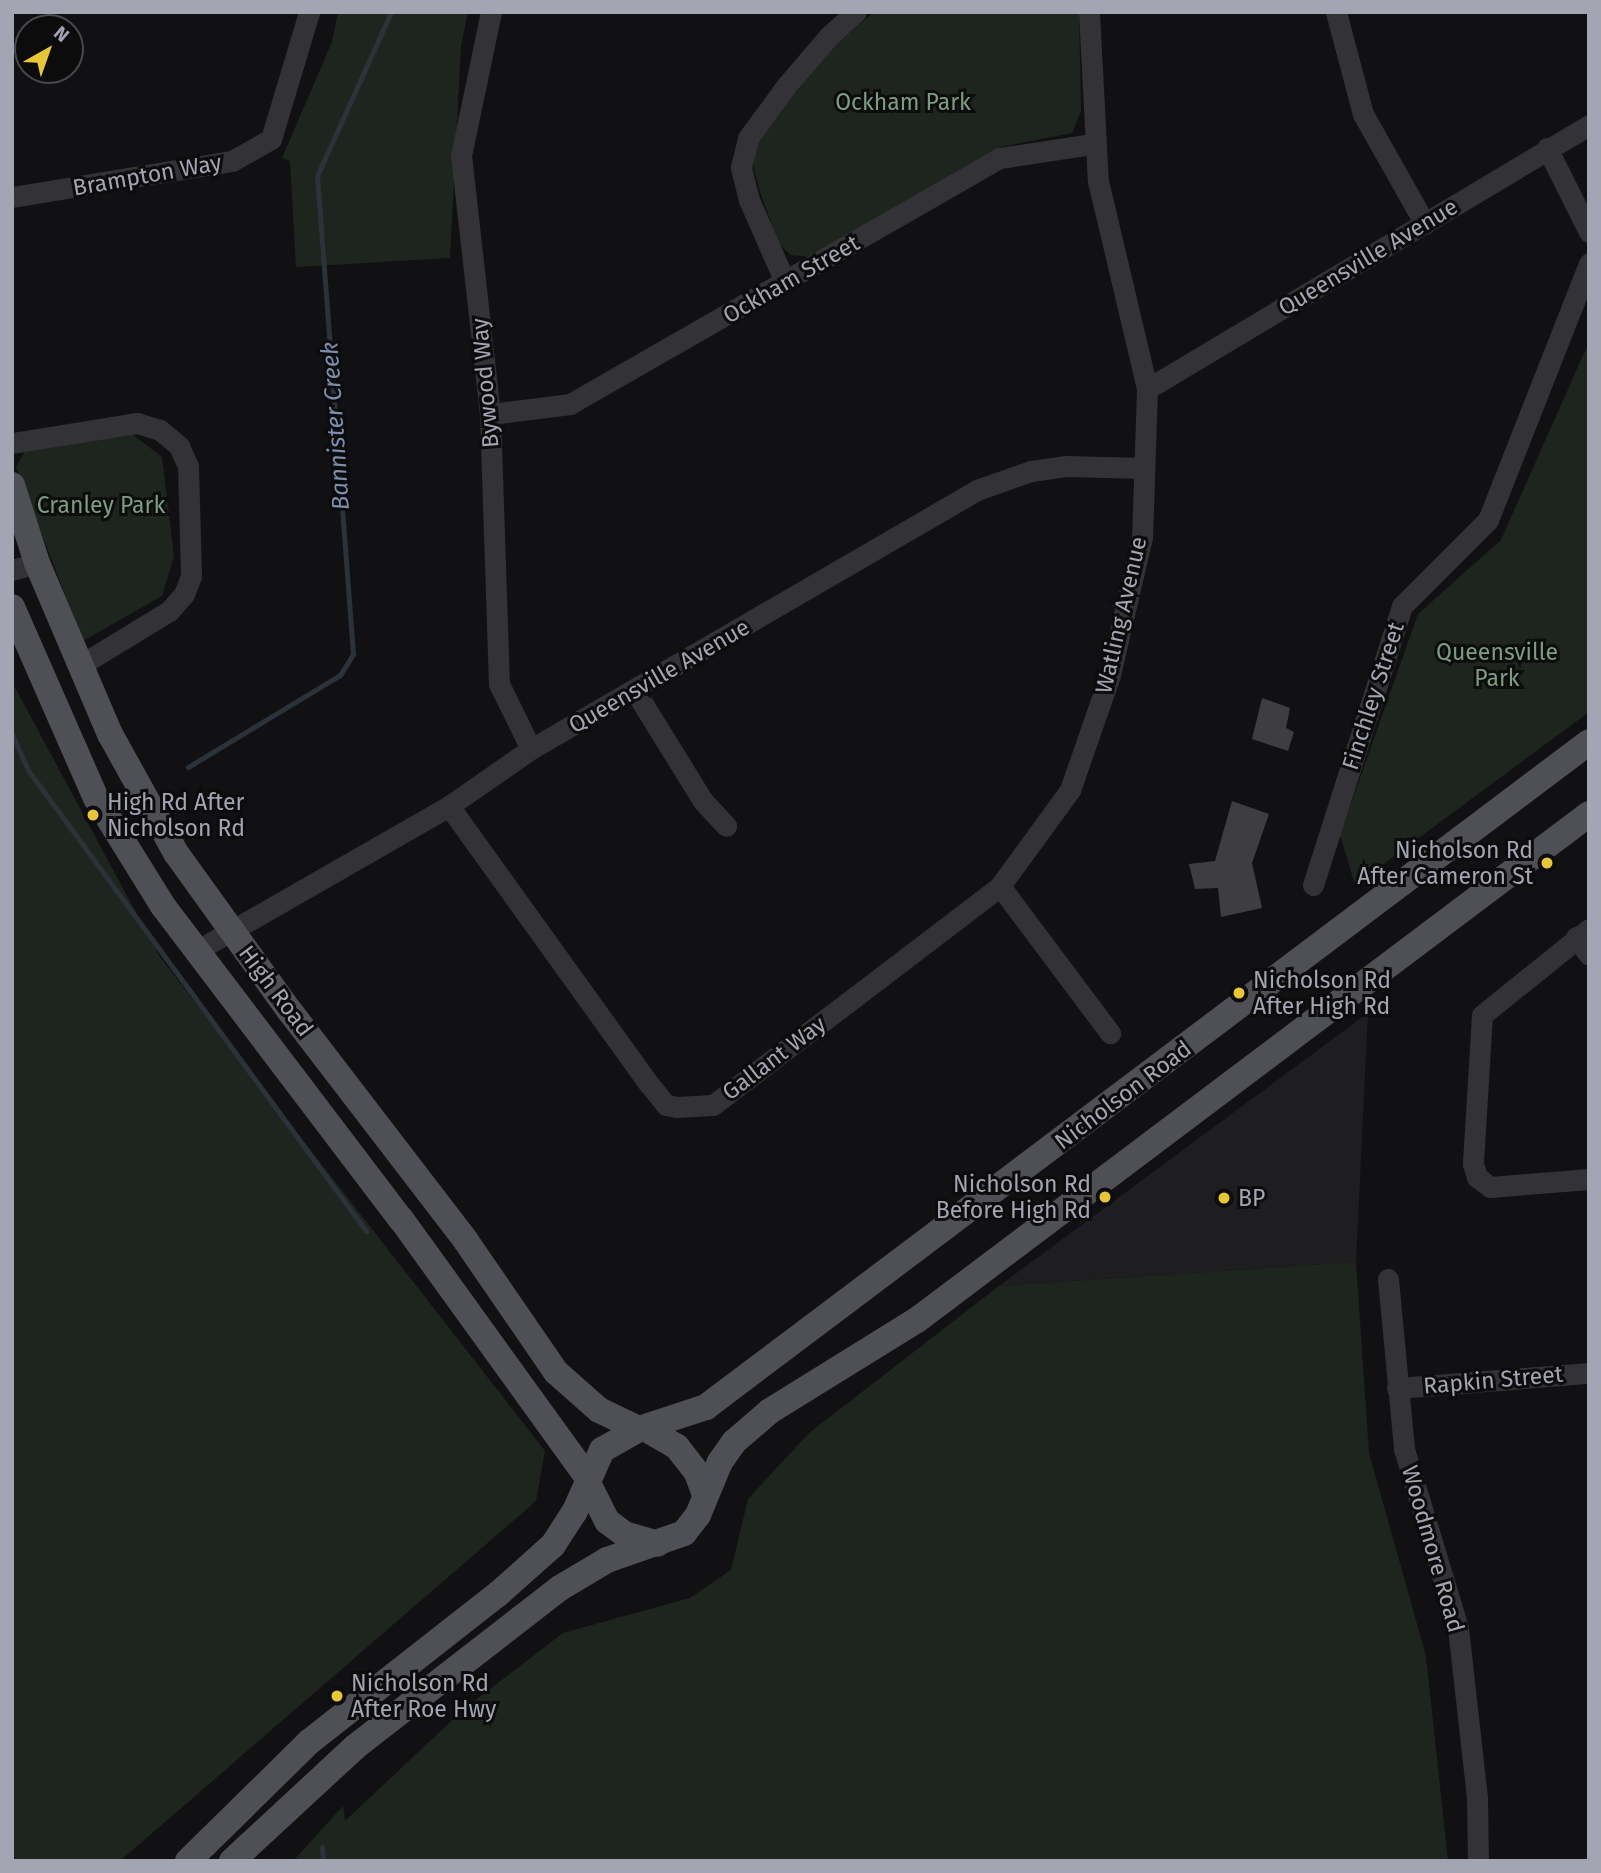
<!DOCTYPE html>
<html>
<head>
<meta charset="utf-8">
<style>
  body { margin:0 }
  #map { position:relative; width:1601px; height:1873px; overflow:hidden; background:#111113; font-family:"Fira Sans",sans-serif }
  div>[style] { position:absolute }
  [style*='--x'] { left:calc(var(--x)*1px); top:calc(var(--y)*1px); width:calc(var(--w)*1px); rotate:calc(var(--a)*1deg) }
  .built>* { inset:0; background:#1e1d1f }
  .green>* { inset:0; background:#1e251f }
  .stream>* { height:5px; margin:-2.5px; padding:0 2.5px; transform-origin:2.5px; border-radius:2.5px; background:#2b323a }
  .building>* { inset:0; background:#3e3e42 }
  .minor>* { height:21px; margin:-10.5px; padding:0 10.5px; transform-origin:10.5px; border-radius:10.5px; background:#323237 }
  .major>* { height:26px; margin:-13px; padding:0 13px; transform-origin:13px; border-radius:13px; background:#4f4f56 }
  .dots>* { width:19px; height:19px; translate:-50% -50%; box-sizing:border-box; border:4px solid #0c0c0d; border-radius:50% }
  span { translate:-50% -50%; white-space:nowrap; text-align:center; line-height:1.15; -webkit-text-stroke:6px #0c0c0d; paint-order:stroke }
  .park-label { font-size:23px; color:#7b9d82 }
  .street-label { font-size:23px; color:#a3a5b3 }
  .poi-label { font-size:23px; color:#a3a5b3 }
  .left { translate:0 -50%; text-align:left }
  .right { translate:-100% -50%; text-align:right }
  .water-label { font-size:24px; color:#7b8eac; font-style:italic }
  .frame { position:absolute; inset:0; border:14px solid #a3a5b3; pointer-events:none }
  .north { position:absolute; left:14px; top:14px; width:70px; height:70px; box-sizing:border-box; background:#0c0c0d; border:2px solid #48494f; border-radius:50%; rotate:40deg; font-size:19px; font-weight:700; line-height:28px; text-align:center; color:#a3a5b3 }
  .north::after { content:''; display:block; margin:auto; width:24px; height:32px; background:#e8c734; clip-path:polygon(50% 0,100% 100%,50% 72%,0 100%) }
</style>
</head>
<body>
<div id="map">
  <div class="built">
    <i style="clip-path:polygon(1368px 1013px,1356px 1262px,999px 1286px)"></i>
  </div>
  <div class="green">
    <i style="clip-path:polygon(338px 12px,468px 12px,461px 46px,450px 258px,296px 267px,290px 161px,282px 158px,332px 42px)"></i>
    <i style="clip-path:polygon(874px 12px,1079px 12px,1081px 111px,1072px 133px,1000px 147px,812px 257px,791px 255px,779px 244px,760px 192px,753px 165px,758px 138px,835px 45px)"></i>
    <i style="clip-path:polygon(1589px 342px,1589px 712px,1355px 885px,1340px 835px,1418px 614px,1501px 540px)"></i>
    <i style="clip-path:polygon(132px 434px,162px 457px,174px 556px,162px 596px,83px 641px,16px 467px,25px 451px)"></i>
    <i style="clip-path:polygon(12px 682px,160px 957px,545px 1451px,536px 1501px,120px 1861px,12px 1861px)"></i>
    <i style="clip-path:polygon(1356px 1262px,1369px 1453px,1426px 1656px,1448px 1861px,293px 1861px,343px 1806px,345px 1821px,464px 1709px,563px 1633px,690px 1598px,731px 1570px,748px 1499px,809px 1433px,999px 1286px)"></i>
  </div>
  <div class="stream">
    <i style="--x:12;--y:734;--w:39;--a:66"></i>
    <i style="--x:28;--y:770;--w:572;--a:53.75"></i>
    <i style="--x:188;--y:767;--w:178;--a:-31.2"></i>
    <i style="--x:340;--y:675;--w:25;--a:-58"></i>
    <i style="--x:353;--y:654;--w:479;--a:-94.3"></i>
    <i style="--x:317;--y:176;--w:180;--a:-65.7"></i>
    <i style="--x:322;--y:1847;--w:14;--a:86"></i>
  </div>
  <div class="building">
    <i style="clip-path:polygon(1262px 698px,1290px 708px,1286px 728px,1294px 732px,1288px 751px,1252px 739px)"></i>
    <i style="clip-path:polygon(1232px 801px,1269px 814px,1252px 863px,1262px 908px,1221px 917px,1218px 888px,1195px 889px,1189px 864px,1215px 861px)"></i>
  </div>
  <div class="minor">
    <i style="--x:491;--y:12;--w:146;--a:101.8"></i>
    <i style="--x:461;--y:155;--w:261;--a:83.6"></i>
    <i style="--x:490;--y:414;--w:270;--a:88.1"></i>
    <i style="--x:499;--y:684;--w:72;--a:63.8"></i>
    <i style="--x:1089;--y:12;--w:169;--a:87"></i>
    <i style="--x:1098;--y:181;--w:214;--a:76.7"></i>
    <i style="--x:1147;--y:389;--w:148;--a:91.9"></i>
    <i style="--x:1142;--y:537;--w:142;--a:103.1"></i>
    <i style="--x:1110;--y:675;--w:122;--a:109.2"></i>
    <i style="--x:1070;--y:790;--w:119;--a:126.1"></i>
    <i style="--x:1000;--y:886;--w:184;--a:53.2"></i>
    <i style="--x:1336;--y:12;--w:106;--a:75.2"></i>
    <i style="--x:1363;--y:114;--w:126;--a:60.6"></i>
    <i style="--x:1547;--y:148;--w:94;--a:63.4"></i>
    <i style="--x:12;--y:197;--w:223;--a:-9.3"></i>
    <i style="--x:232;--y:161;--w:45;--a:-29.4"></i>
    <i style="--x:271;--y:139;--w:133;--a:-73.3"></i>
    <i style="--x:785;--y:282;--w:90;--a:-113.7"></i>
    <i style="--x:749;--y:200;--w:34;--a:-104"></i>
    <i style="--x:741;--y:167;--w:30;--a:-76"></i>
    <i style="--x:748;--y:138;--w:66;--a:-53.7"></i>
    <i style="--x:787;--y:85;--w:65;--a:-49.4"></i>
    <i style="--x:829;--y:36;--w:36;--a:-42"></i>
    <i style="--x:1147;--y:389;--w:515;--a:-30.85"></i>
    <i style="--x:490;--y:414;--w:81;--a:-7.1"></i>
    <i style="--x:570;--y:404;--w:495;--a:-29.8"></i>
    <i style="--x:1000;--y:158;--w:94;--a:-8.6"></i>
    <i style="--x:12;--y:443;--w:127;--a:-9.1"></i>
    <i style="--x:137;--y:423;--w:24;--a:17"></i>
    <i style="--x:160;--y:430;--w:25;--a:40"></i>
    <i style="--x:179;--y:446;--w:22;--a:66"></i>
    <i style="--x:188;--y:466;--w:110;--a:88.4"></i>
    <i style="--x:191;--y:576;--w:19;--a:111"></i>
    <i style="--x:184;--y:594;--w:23;--a:131"></i>
    <i style="--x:169;--y:611;--w:105;--a:148.6"></i>
    <i style="--x:12;--y:570;--w:26;--a:-16"></i>
    <i style="--x:635;--y:691;--w:129;--a:58.3"></i>
    <i style="--x:703;--y:801;--w:34;--a:47"></i>
    <i style="--x:449;--y:806;--w:342;--a:54.3"></i>
    <i style="--x:649;--y:1084;--w:27;--a:51"></i>
    <i style="--x:666;--y:1105;--w:10;--a:11"></i>
    <i style="--x:676;--y:1107;--w:37;--a:-3"></i>
    <i style="--x:713;--y:1105;--w:361;--a:-37.3"></i>
    <i style="--x:1313;--y:885;--w:293;--a:-72.3"></i>
    <i style="--x:1402;--y:606;--w:122;--a:-45"></i>
    <i style="--x:1488;--y:520;--w:276;--a:-68.5"></i>
    <i style="--x:1589;--y:929;--w:137;--a:141.2"></i>
    <i style="--x:1482;--y:1015;--w:149;--a:93.5"></i>
    <i style="--x:1473;--y:1164;--w:14;--a:73"></i>
    <i style="--x:1477;--y:1177;--w:16;--a:38"></i>
    <i style="--x:1490;--y:1187;--w:99;--a:-4.6"></i>
    <i style="--x:1576;--y:937;--w:22;--a:54"></i>
    <i style="--x:196;--y:951;--w:292;--a:-29.8"></i>
    <i style="--x:449;--y:806;--w:100;--a:-34.8"></i>
    <i style="--x:531;--y:749;--w:516;--a:-30.14"></i>
    <i style="--x:977;--y:490;--w:57;--a:-19.4"></i>
    <i style="--x:1031;--y:471;--w:34;--a:-8"></i>
    <i style="--x:1065;--y:466;--w:79;--a:1.5"></i>
    <i style="--x:1388;--y:1279;--w:171;--a:84.6"></i>
    <i style="--x:1404;--y:1449;--w:187;--a:73.2"></i>
    <i style="--x:1458;--y:1628;--w:171;--a:83.6"></i>
    <i style="--x:1477;--y:1798;--w:63;--a:89.1"></i>
    <i style="--x:1397;--y:1388;--w:193;--a:-4.5"></i>
  </div>
  <div class="major">
    <i style="--x:12;--y:485;--w:82;--a:72.2"></i>
    <i style="--x:37;--y:563;--w:186;--a:66.9"></i>
    <i style="--x:110;--y:734;--w:136;--a:61"></i>
    <i style="--x:176;--y:853;--w:193;--a:54.3"></i>
    <i style="--x:289;--y:1010;--w:291;--a:52.5"></i>
    <i style="--x:466;--y:1241;--w:159;--a:55.5"></i>
    <i style="--x:556;--y:1372;--w:57;--a:41.5"></i>
    <i style="--x:599;--y:1410;--w:44;--a:25.4"></i>
    <i style="--x:12;--y:607;--w:209;--a:66.3"></i>
    <i style="--x:96;--y:798;--w:127;--a:58.2"></i>
    <i style="--x:163;--y:906;--w:393;--a:52.8"></i>
    <i style="--x:401;--y:1219;--w:319;--a:54.2"></i>
    <i style="--x:646;--y:1429;--w:36;--a:30"></i>
    <i style="--x:677;--y:1447;--w:33;--a:52"></i>
    <i style="--x:697;--y:1473;--w:23;--a:70"></i>
    <i style="--x:587;--y:1481;--w:45;--a:63.4"></i>
    <i style="--x:607;--y:1521;--w:21;--a:37"></i>
    <i style="--x:624;--y:1534;--w:35;--a:16"></i>
    <i style="--x:188;--y:1861;--w:170;--a:-44.5"></i>
    <i style="--x:309;--y:1742;--w:240;--a:-38.1"></i>
    <i style="--x:498;--y:1594;--w:74;--a:-41.7"></i>
    <i style="--x:553;--y:1545;--w:40;--a:-57.1"></i>
    <i style="--x:575;--y:1511;--w:67;--a:-66.1"></i>
    <i style="--x:602;--y:1450;--w:43;--a:-29.6"></i>
    <i style="--x:639;--y:1429;--w:71;--a:-18.2"></i>
    <i style="--x:706;--y:1407;--w:1105;--a:-36.98"></i>
    <i style="--x:232;--y:1861;--w:168;--a:-42.8"></i>
    <i style="--x:355;--y:1747;--w:259;--a:-37.8"></i>
    <i style="--x:560;--y:1588;--w:55;--a:-30.8"></i>
    <i style="--x:607;--y:1560;--w:82;--a:-19.3"></i>
    <i style="--x:684;--y:1533;--w:23;--a:-52"></i>
    <i style="--x:698;--y:1515;--w:57;--a:-67.5"></i>
    <i style="--x:720;--y:1462;--w:24;--a:-55"></i>
    <i style="--x:734;--y:1442;--w:48;--a:-40.7"></i>
    <i style="--x:770;--y:1411;--w:173;--a:-31.8"></i>
    <i style="--x:917;--y:1320;--w:841;--a:-36.98"></i>
  </div>
  <div class="dots">
    <i style="left:93px;top:815px;background:#e8c734"></i>
    <i style="left:1547px;top:863px;background:#e8c734"></i>
    <i style="left:1239px;top:993px;background:#e8c734"></i>
    <i style="left:1105px;top:1197px;background:#e8c734"></i>
    <i style="left:1224px;top:1198px;background:#e8c734"></i>
    <i style="left:337px;top:1696px;background:#e8c734"></i>
  </div>
  <div class="park-label">
    <span style="left:903px;top:102px">Ockham Park</span>
    <span style="left:101px;top:505px">Cranley Park</span>
    <span style="left:1497px;top:665px">Queensville<br>Park</span>
  </div>
  <div class="street-label">
    <span style="left:147px;top:175px;rotate:-10deg">Brampton Way</span>
    <span style="left:1368px;top:257px;rotate:-31deg">Queensville Avenue</span>
    <span style="left:791px;top:279px;rotate:-30deg">Ockham Street</span>
    <span style="left:485px;top:383px;rotate:-95deg">Bywood Way</span>
    <span style="left:1121px;top:615px;rotate:-77deg">Watling Avenue</span>
    <span style="left:659px;top:676px;rotate:-30deg">Queensville Avenue</span>
    <span style="left:1373px;top:696px;rotate:-72deg">Finchley Street</span>
    <span style="left:276px;top:991px;rotate:53deg">High Road</span>
    <span style="left:774px;top:1058px;rotate:-37deg">Gallant Way</span>
    <span style="left:1123px;top:1095px;rotate:-37deg">Nicholson Road</span>
    <span style="left:1493px;top:1380px;rotate:-5deg">Rapkin Street</span>
    <span style="left:1433px;top:1549px;rotate:74deg">Woodmore Road</span>
  </div>
  <div class="poi-label">
    <span class="left" style="left:107px;top:815px">High Rd After<br>Nicholson Rd</span>
    <span class="right" style="left:1533px;top:863px">Nicholson Rd<br>After Cameron St</span>
    <span class="left" style="left:1253px;top:993px">Nicholson Rd<br>After High Rd</span>
    <span class="right" style="left:1091px;top:1197px">Nicholson Rd<br>Before High Rd</span>
    <span class="left" style="left:1238px;top:1198px">BP</span>
    <span class="left" style="left:351px;top:1696px">Nicholson Rd<br>After Roe Hwy</span>
  </div>
  <div class="water-label">
    <span style="left:336px;top:426px;rotate:-94deg">Bannister Creek</span>
  </div>
  <div class="frame"></div>
  <div class="north">N</div>
</div>
</body>
</html>
